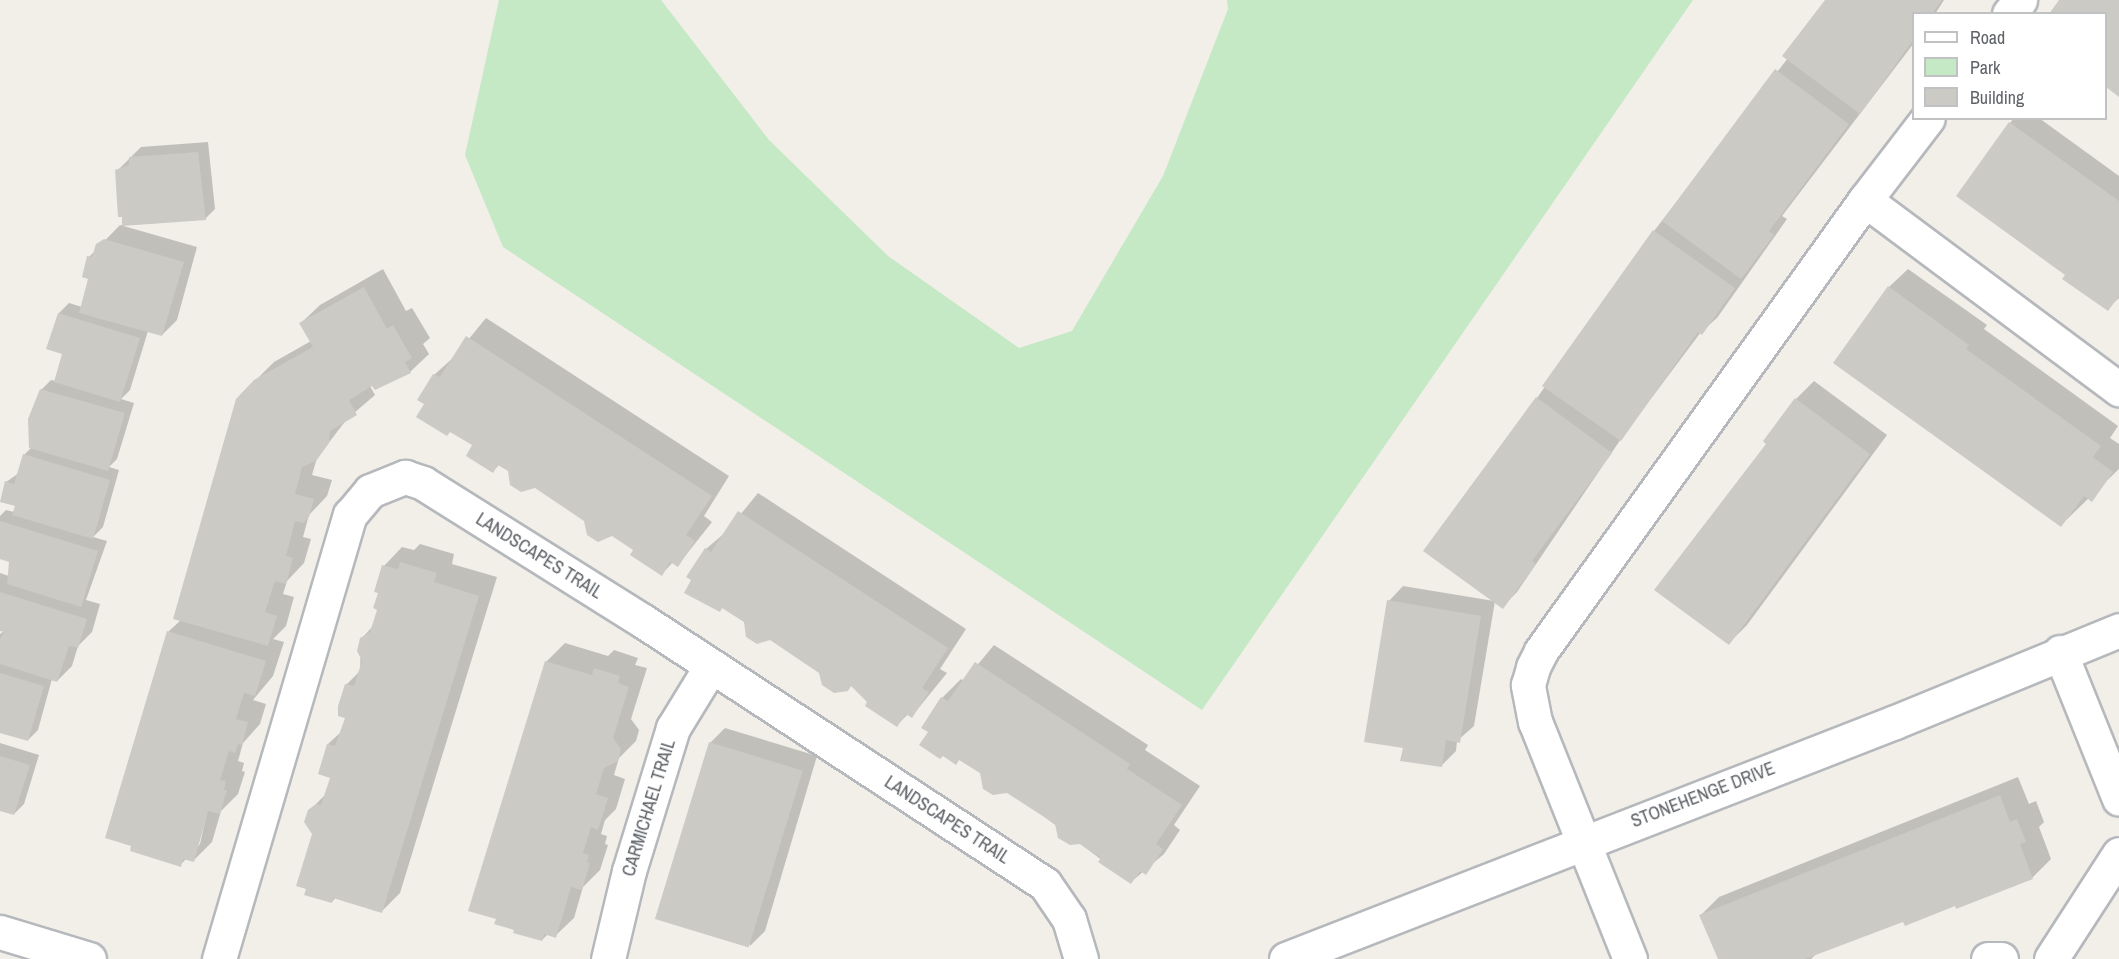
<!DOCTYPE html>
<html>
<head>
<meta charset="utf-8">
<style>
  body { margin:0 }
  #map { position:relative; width:2119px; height:959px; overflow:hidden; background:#f1efe8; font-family:"Archivo Narrow",sans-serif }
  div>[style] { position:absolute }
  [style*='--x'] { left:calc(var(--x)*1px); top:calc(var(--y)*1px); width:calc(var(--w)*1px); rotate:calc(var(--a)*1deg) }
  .green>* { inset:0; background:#c5e8c5 }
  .shadow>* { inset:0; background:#0003 }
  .building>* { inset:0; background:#cccac5; transform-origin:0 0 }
  .roads { filter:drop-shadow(2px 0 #b5b8bc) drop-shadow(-2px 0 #b5b8bc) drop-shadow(0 2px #b5b8bc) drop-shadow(0 -2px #b5b8bc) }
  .minor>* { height:33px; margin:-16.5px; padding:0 16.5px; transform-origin:16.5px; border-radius:16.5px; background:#fff }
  span { translate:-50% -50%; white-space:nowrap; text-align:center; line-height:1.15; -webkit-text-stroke:4.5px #fff; paint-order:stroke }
  .street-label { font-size:18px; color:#5f6368 }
  .legend { position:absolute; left:1912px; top:12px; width:195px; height:108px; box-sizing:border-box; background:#fff; border:2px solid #bfc1c3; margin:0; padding:8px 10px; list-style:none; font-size:18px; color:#5f6368 }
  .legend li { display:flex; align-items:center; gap:12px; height:30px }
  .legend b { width:30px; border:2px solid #bfc1c3 }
</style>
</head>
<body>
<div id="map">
  <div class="green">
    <i style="clip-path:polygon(499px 0,661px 0,769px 140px,888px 256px,1019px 348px,1072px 331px,1163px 176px,1228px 9px,1227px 0,1693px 0,1202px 710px,503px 247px,465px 155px)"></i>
  </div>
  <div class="shadow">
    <i style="clip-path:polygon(1827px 0,1944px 0,1935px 14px,1914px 14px,1914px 43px,1782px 216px,1787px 219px,1717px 318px,1701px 332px,1623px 436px,1517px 592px,1502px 607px,1495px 601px,1474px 726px,1457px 741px,1456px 751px,1441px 766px,1404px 747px,1389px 601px,1403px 586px,1494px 601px,1537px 398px,1654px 231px,1788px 58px)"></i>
    <i style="clip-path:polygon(2061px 0,2119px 0,2119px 95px,2106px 85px,2106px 14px)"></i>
    <i style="clip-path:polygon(2014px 118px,2039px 118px,2119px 176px,2119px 298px,2107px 309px,2010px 123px)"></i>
    <i style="clip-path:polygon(208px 142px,215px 209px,205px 219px,117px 171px,141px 147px)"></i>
    <i style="clip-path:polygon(120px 225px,197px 247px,177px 320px,162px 335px,148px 331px,130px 390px,121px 399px,134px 403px,117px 459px,109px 467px,119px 470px,103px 527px,93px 537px,107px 541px,86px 600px,100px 604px,92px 632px,78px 646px,72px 666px,57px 681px,52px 679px,38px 730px,28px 740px,0 732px,0 634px,4px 631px,0 629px,0 573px,9px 576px,11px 561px,0 557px,0 516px,6px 510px,14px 512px,17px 505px,6px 482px,19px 473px,24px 455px,32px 447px,41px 390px,51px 380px,56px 381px,64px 353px,59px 313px,69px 303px,82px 307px,90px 278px,89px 257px)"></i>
    <i style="clip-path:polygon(evenodd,383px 269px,406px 311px,412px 308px,430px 338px,423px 344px,429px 354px,410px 372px,370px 386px,375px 395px,347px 419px,317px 458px,312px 475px,332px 480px,327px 496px,309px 515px,303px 537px,311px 539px,304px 563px,287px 581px,283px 594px,294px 597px,286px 626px,273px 639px,284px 642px,273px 676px,253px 700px,266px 704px,260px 724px,243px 743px,238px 761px,244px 763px,242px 771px,245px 772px,238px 794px,221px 811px,212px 842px,193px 861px,186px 859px,180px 865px,168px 632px,181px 620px,255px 381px,274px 362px,311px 341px,301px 323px,320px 305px,383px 269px,209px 803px,200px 844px,196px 849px,209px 803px)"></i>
    <i style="clip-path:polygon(1908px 269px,1987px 325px,1984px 329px,2118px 426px,2110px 438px,2119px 444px,2119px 469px,2061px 525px,1889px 287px)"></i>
    <i style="clip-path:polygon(486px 318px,729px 476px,704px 516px,712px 522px,678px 565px,673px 562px,662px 574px,635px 549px,535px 486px,499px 465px,493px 471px,474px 445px,426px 404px,434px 375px,454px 357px)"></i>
    <i style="clip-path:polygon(1814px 381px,1887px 435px,1747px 625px,1729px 643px,1796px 399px)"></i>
    <i style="clip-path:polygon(758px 493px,966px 629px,940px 669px,947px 673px,912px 716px,908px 714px,897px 725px,852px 685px,820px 672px,723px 607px,720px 610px,688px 576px,706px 549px,727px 531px)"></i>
    <i style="clip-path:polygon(420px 544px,454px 554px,452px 564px,497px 577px,400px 893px,382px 911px,336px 897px,332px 902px,309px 811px,326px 794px,331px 777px,319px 773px,328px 744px,342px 731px,347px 717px,346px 685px,360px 671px,361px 639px,373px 626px,379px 609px,384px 566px,402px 547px,414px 550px)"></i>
    <i style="clip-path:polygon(565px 643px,608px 656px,614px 650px,638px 658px,635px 665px,647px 668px,631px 719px,639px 730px,636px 741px,619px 758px,614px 775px,625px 779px,616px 809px,605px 820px,601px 834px,607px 836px,605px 844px,608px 845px,600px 870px,583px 887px,574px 918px,555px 936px,548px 934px,542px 940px,546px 662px)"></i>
    <i style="clip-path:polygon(994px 645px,1148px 745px,1145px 750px,1200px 786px,1174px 825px,1180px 830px,1164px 854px,1131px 882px,930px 731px,942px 698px,961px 679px,964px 681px)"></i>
    <i style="clip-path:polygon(725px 728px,817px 756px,765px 931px,750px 946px,710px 743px)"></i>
    <i style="clip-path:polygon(0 743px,39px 755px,24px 804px,14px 814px,0 809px)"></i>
    <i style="clip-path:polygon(2018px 777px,2029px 804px,2036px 801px,2044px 822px,2039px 827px,2051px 859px,2032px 878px,1904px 920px,1817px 953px,1811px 959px,1720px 959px,1701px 915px,1719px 897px)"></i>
  </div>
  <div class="building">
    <i style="clip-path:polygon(1825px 0,1942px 0,1932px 14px,1914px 14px,1914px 39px,1860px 114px,1782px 56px)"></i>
    <i style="clip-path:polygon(2059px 0,2119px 0,2119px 97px,2106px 87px,2106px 14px,2049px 14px)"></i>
    <i style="clip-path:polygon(1775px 69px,1849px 124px,1769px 231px,1774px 235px,1741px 279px,1662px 221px)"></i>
    <i style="clip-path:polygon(2009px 122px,2119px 201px,2119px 296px,2108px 311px,2062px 279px,2065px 275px,1956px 196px)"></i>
    <i style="clip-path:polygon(198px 152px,206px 220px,122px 226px,122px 217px,118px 217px,115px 170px,129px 165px,129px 157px)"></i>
    <i style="clip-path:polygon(1653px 230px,1735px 288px,1702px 335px,1698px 332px,1621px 441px,1542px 386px)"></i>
    <i style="clip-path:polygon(104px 239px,184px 262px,162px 336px,79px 313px,88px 279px,82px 277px,87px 256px,92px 257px,96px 244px)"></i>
    <i style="clip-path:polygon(1888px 286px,1969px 345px,1966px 349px,2101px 446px,2093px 457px,2113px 472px,2092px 502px,2084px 496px,2061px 527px,1833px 363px)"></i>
    <i style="clip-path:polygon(364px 287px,387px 329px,393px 325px,412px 358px,405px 362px,411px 373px,375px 390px,372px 386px,349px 400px,357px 415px,330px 431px,329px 443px,316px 461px,302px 467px,295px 494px,314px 499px,309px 517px,303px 523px,295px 521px,286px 556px,293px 558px,286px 584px,275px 581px,265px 612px,277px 616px,268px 646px,173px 619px,236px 399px,254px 380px,313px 347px,299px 323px)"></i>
    <i style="clip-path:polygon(58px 313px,140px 338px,120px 402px,54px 382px,62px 354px,46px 349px)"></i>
    <i style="clip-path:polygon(466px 336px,712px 496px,686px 535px,695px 541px,678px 567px,670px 562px,662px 576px,630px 555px,633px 550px,612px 536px,598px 542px,587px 535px,584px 521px,535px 488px,521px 492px,510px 485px,508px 471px,498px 465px,493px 473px,466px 456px,472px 445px,450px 432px,447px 436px,416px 417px,424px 404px,417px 400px,433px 374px,440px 377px)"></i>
    <i style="clip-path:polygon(40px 389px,125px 413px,108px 471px,29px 448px,28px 419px)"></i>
    <i style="clip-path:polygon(1536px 397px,1612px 453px,1532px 561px,1536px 564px,1503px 609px,1423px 551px)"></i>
    <i style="clip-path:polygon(1795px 398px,1870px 454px,1729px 645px,1654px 590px,1766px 444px,1763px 441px)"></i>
    <i style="clip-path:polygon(23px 454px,110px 480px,93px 539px,12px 515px,15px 506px,0 502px,5px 481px,14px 484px)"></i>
    <i style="clip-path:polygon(738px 511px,948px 648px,922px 688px,929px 692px,912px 718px,906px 714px,897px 727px,865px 706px,867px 702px,851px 686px,848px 691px,834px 693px,822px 685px,819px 673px,770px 640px,757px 644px,746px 637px,744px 622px,722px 608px,720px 612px,684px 593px,691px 580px,686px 577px,705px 548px,711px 552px)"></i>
    <i style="clip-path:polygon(0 521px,98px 551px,81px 607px,7px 584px,9px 562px,0 559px)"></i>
    <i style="clip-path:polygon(400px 562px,437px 573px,434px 582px,479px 596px,382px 913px,333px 898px,332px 903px,304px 895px,306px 889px,296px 886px,312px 834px,304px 822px,308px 810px,316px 804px,321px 805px,330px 778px,318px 774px,327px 744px,335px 746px,345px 718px,338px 716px,338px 706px,345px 684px,354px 686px,362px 661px,357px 651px,360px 638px,370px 632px,377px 610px,373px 608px,378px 593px,374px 592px,382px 565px,398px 569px)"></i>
    <i style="clip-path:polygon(0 592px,87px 619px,78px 648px,69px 646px,57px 682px,0 664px,0 638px,4px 632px,0 631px)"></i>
    <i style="clip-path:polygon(1387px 600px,1481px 616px,1460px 743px,1446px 740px,1442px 767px,1400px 761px,1403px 748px,1364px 742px)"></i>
    <i style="clip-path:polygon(167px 631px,266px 661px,255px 696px,244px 693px,236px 719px,248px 722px,242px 745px,238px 744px,235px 753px,229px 751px,220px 780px,226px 781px,224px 790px,227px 790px,220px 814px,208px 811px,194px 862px,183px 859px,181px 867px,130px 851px,131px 846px,105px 838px)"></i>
    <i style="clip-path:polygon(545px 661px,592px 675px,594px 668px,620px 676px,618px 683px,629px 687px,613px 738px,621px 749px,618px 761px,604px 768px,596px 794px,608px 798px,598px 830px,591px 827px,583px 853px,589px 855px,587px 862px,590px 863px,582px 890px,571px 887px,556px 938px,544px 934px,542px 941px,513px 933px,514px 930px,494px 924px,496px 919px,468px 911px)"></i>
    <i style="clip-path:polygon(975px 662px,1130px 764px,1127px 769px,1182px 805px,1156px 844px,1163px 849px,1146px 875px,1140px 871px,1131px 884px,1098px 862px,1101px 858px,1080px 844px,1070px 845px,1058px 838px,1055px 824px,1007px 793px,993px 795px,983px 789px,980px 773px,959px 760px,956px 765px,943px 756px,940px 759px,919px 745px,928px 732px,921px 728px,941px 697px,948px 701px)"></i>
    <i style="clip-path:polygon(0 673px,44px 686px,28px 741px,0 733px)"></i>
    <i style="left:709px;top:742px;width:98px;height:185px;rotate:17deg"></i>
    <i style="clip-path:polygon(0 756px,30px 765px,14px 815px,0 811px)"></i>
    <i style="clip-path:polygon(2000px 795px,2010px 822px,2017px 819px,2026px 842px,2020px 844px,2033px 879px,1956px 909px,1955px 906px,1905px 926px,1903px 922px,1805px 959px,1718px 959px,1699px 915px)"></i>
  </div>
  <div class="roads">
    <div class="minor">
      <i style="--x:2009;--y:14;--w:18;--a:-52"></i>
      <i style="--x:1865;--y:200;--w:317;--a:36.7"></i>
      <i style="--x:2060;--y:652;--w:158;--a:68.1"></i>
      <i style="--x:0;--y:932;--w:93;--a:16.9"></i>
      <i style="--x:219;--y:959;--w:463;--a:-73.6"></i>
      <i style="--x:350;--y:515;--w:31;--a:-50"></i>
      <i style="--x:370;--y:491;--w:38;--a:-22"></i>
      <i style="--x:405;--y:477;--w:19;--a:18"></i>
      <i style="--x:423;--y:483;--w:260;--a:32.1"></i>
      <i style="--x:643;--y:621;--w:480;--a:33.2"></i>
      <i style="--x:1045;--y:884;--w:42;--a:55.6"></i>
      <i style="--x:1069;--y:919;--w:42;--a:73.3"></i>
      <i style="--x:608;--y:959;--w:90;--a:-76.6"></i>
      <i style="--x:629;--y:871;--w:150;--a:-72.9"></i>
      <i style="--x:673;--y:728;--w:73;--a:-58.5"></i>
      <i style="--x:1286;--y:959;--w:653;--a:-21.26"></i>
      <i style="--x:1895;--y:722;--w:242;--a:-22.3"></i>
      <i style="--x:1630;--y:959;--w:255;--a:-111.8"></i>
      <i style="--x:1535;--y:722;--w:38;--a:-101"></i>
      <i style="--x:1528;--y:685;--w:19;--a:-74"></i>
      <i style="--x:1533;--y:667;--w:18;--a:-63"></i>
      <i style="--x:1541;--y:651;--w:555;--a:-54.31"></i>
      <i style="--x:1865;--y:200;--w:103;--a:-52.5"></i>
      <i style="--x:1988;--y:959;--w:13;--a:0"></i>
      <i style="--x:2051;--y:959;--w:125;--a:-57.1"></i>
    </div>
  </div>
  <div class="street-label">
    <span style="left:539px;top:556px;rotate:32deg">LANDSCAPES TRAIL</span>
    <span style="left:1703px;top:795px;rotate:-21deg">STONEHENGE DRIVE</span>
    <span style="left:649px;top:808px;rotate:-73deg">CARMICHAEL TRAIL</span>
    <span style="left:947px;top:820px;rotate:33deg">LANDSCAPES TRAIL</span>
  </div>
  <ul class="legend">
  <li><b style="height:8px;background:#fff"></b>Road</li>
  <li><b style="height:16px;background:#c5e8c5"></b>Park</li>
  <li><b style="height:16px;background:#cccac5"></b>Building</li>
  </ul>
</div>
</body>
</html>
